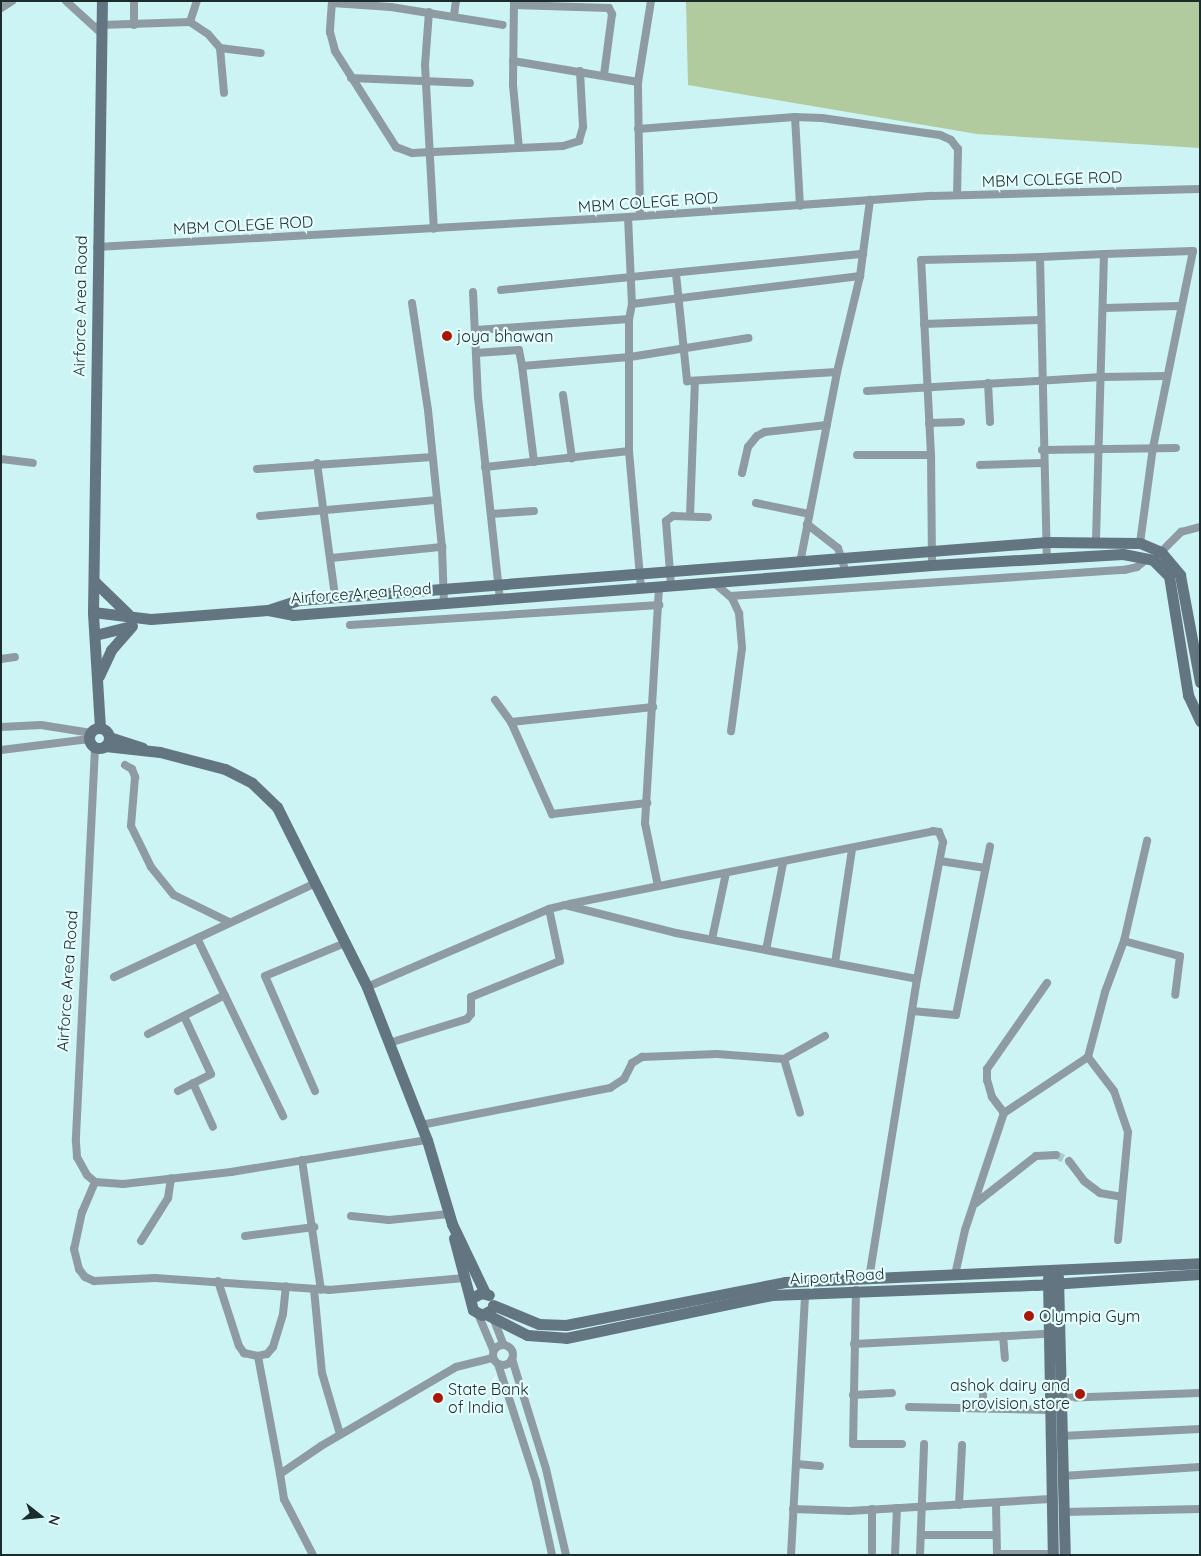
<!DOCTYPE html>
<html>
<head>
<meta charset="utf-8">
<style>
  body { margin:0 }
  #map { position:relative; width:1201px; height:1556px; overflow:hidden; background:#ccf4f4; font-family:Quicksand,sans-serif }
  div>[style] { position:absolute }
  [style*='--x'] { left:calc(var(--x)*1px); top:calc(var(--y)*1px); width:calc(var(--w)*1px); rotate:calc(var(--a)*1deg) }
  .green>* { inset:0; background:#b1ca9e }
  .street-tunnel>* { height:8px; margin-top:-4px; transform-origin:0; background:repeating-linear-gradient(90deg,#a9cccc 0 8px,transparent 0 12px) }
  .street>* { height:8px; margin:-4px; padding:0 4px; transform-origin:4px; border-radius:4px; background:#8e9ba3 }
  .street>.ring { margin:-4px; padding:0; box-sizing:content-box; background:none; border:8px solid #8e9ba3; border-radius:50% }
  .secondary>* { height:11px; margin:-5.5px; padding:0 5.5px; transform-origin:5.5px; border-radius:5.5px; background:#637580 }
  .secondary>.ring { margin:-5.5px; padding:0; box-sizing:content-box; background:none; border:11px solid #637580; border-radius:50% }
  .dots>* { width:14px; height:14px; translate:-50% -50%; box-sizing:border-box; border:2px solid #e6fdfe; border-radius:50% }
  span { translate:-50% -50%; white-space:nowrap; text-align:center; line-height:1.15; -webkit-text-stroke:4.5px #e6fdfe; paint-order:stroke }
  .street-label { font-size:16px; color:#1c2b2c }
  .poi-label { font-size:16px; color:#1c2b2c }
  .left { translate:0 -50%; text-align:left }
  .right { translate:-100% -50%; text-align:right }
  .frame { position:absolute; inset:0; border:2px solid #1c2b2c; pointer-events:none }
  .north { position:absolute; left:15px; top:1491px; width:50px; height:50px; -webkit-text-stroke:4px #e6fdfe; paint-order:stroke; rotate:106deg; font-size:14px; font-weight:700; line-height:20px; text-align:center; color:#1c2b2c }
  .north::after { content:''; display:block; margin:auto; width:18px; height:22px; background:#1c2b2c; clip-path:polygon(50% 0,100% 100%,50% 72%,0 100%) }
</style>
</head>
<body>
<div id="map">
  <div class="green">
    <i style="clip-path:polygon(686px 1px,1200px 1px,1200px 148px,977px 134px,688px 85px)"></i>
  </div>
  <div class="street-tunnel">
    <i style="--x:1056;--y:1155;--w:14;--a:25"></i>
  </div>
  <div class="street">
    <i style="--x:66;--y:1;--w:46;--a:42.4"></i>
    <i style="--x:332;--y:1;--w:31;--a:94"></i>
    <i style="--x:330;--y:32;--w:20;--a:75"></i>
    <i style="--x:335;--y:51;--w:114;--a:57.6"></i>
    <i style="--x:396;--y:147;--w:17;--a:21"></i>
    <i style="--x:412;--y:153;--w:151;--a:-2.7"></i>
    <i style="--x:563;--y:146;--w:17;--a:-17"></i>
    <i style="--x:579;--y:141;--w:15;--a:-74"></i>
    <i style="--x:583;--y:127;--w:56;--a:-93.1"></i>
    <i style="--x:514;--y:1;--w:84;--a:90.7"></i>
    <i style="--x:513;--y:85;--w:63;--a:84.6"></i>
    <i style="--x:332;--y:3;--w:59;--a:3.9"></i>
    <i style="--x:391;--y:7;--w:113;--a:9.1"></i>
    <i style="--x:514;--y:5;--w:95;--a:1.8"></i>
    <i style="--x:609;--y:8;--w:7;--a:63"></i>
    <i style="--x:612;--y:14;--w:62;--a:97.5"></i>
    <i style="--x:1;--y:8;--w:13;--a:-32"></i>
    <i style="--x:429;--y:12;--w:53;--a:94.3"></i>
    <i style="--x:425;--y:65;--w:164;--a:86.9"></i>
    <i style="--x:454;--y:15;--w:14;--a:-82"></i>
    <i style="--x:190;--y:22;--w:22;--a:-72"></i>
    <i style="--x:100;--y:25;--w:90;--a:-1.9"></i>
    <i style="--x:190;--y:22;--w:22;--a:34"></i>
    <i style="--x:208;--y:34;--w:18;--a:49"></i>
    <i style="--x:220;--y:48;--w:45;--a:84.9"></i>
    <i style="--x:134;--y:25;--w:24;--a:-90"></i>
    <i style="--x:220;--y:48;--w:41;--a:7"></i>
    <i style="--x:513;--y:61;--w:127;--a:9.5"></i>
    <i style="--x:351;--y:78;--w:119;--a:2.4"></i>
    <i style="--x:795;--y:117;--w:89;--a:86.8"></i>
    <i style="--x:638;--y:129;--w:157;--a:-4.4"></i>
    <i style="--x:795;--y:117;--w:27;--a:2"></i>
    <i style="--x:822;--y:118;--w:119;--a:8.2"></i>
    <i style="--x:940;--y:135;--w:12;--a:24"></i>
    <i style="--x:951;--y:140;--w:11;--a:52"></i>
    <i style="--x:958;--y:149;--w:46;--a:91.2"></i>
    <i style="--x:640;--y:216;--w:134;--a:-90.9"></i>
    <i style="--x:638;--y:82;--w:82;--a:-80.9"></i>
    <i style="--x:628;--y:217;--w:87;--a:87.4"></i>
    <i style="--x:632;--y:304;--w:15;--a:101"></i>
    <i style="--x:629;--y:319;--w:132;--a:90"></i>
    <i style="--x:629;--y:451;--w:138;--a:85"></i>
    <i style="--x:97;--y:247;--w:532;--a:-3.23"></i>
    <i style="--x:628;--y:217;--w:305;--a:-4"></i>
    <i style="--x:932;--y:196;--w:268;--a:-1.5"></i>
    <i style="--x:1040;--y:257;--w:64;--a:-2.7"></i>
    <i style="--x:676;--y:274;--w:108;--a:84.1"></i>
    <i style="--x:687;--y:381;--w:150;--a:-3.4"></i>
    <i style="--x:501;--y:290;--w:364;--a:-5.7"></i>
    <i style="--x:473;--y:292;--w:105;--a:87.3"></i>
    <i style="--x:478;--y:397;--w:202;--a:83.8"></i>
    <i style="--x:412;--y:303;--w:108;--a:81.5"></i>
    <i style="--x:428;--y:410;--w:138;--a:84.2"></i>
    <i style="--x:442;--y:547;--w:56;--a:88"></i>
    <i style="--x:632;--y:304;--w:230;--a:-7"></i>
    <i style="--x:1104;--y:308;--w:75;--a:-1.5"></i>
    <i style="--x:924;--y:324;--w:116;--a:-2"></i>
    <i style="--x:476;--y:330;--w:153;--a:-4.1"></i>
    <i style="--x:476;--y:353;--w:43;--a:-4"></i>
    <i style="--x:519;--y:350;--w:16;--a:79"></i>
    <i style="--x:988;--y:383;--w:39;--a:87"></i>
    <i style="--x:867;--y:391;--w:235;--a:-3.4"></i>
    <i style="--x:1102;--y:377;--w:64;--a:-0.9"></i>
    <i style="--x:563;--y:395;--w:64;--a:81.9"></i>
    <i style="--x:929;--y:423;--w:32;--a:-2"></i>
    <i style="--x:1042;--y:450;--w:134;--a:-0.9"></i>
    <i style="--x:857;--y:455;--w:74;--a:0"></i>
    <i style="--x:1;--y:459;--w:32;--a:7"></i>
    <i style="--x:534;--y:462;--w:97;--a:-97.1"></i>
    <i style="--x:522;--y:366;--w:108;--a:-4.8"></i>
    <i style="--x:630;--y:357;--w:120;--a:-9.1"></i>
    <i style="--x:317;--y:463;--w:135;--a:82.3"></i>
    <i style="--x:980;--y:465;--w:63;--a:-1.8"></i>
    <i style="--x:485;--y:467;--w:145;--a:-6.3"></i>
    <i style="--x:257;--y:469;--w:176;--a:-3.9"></i>
    <i style="--x:742;--y:473;--w:27;--a:-77"></i>
    <i style="--x:748;--y:447;--w:14;--a:-51"></i>
    <i style="--x:757;--y:436;--w:9;--a:-27"></i>
    <i style="--x:765;--y:432;--w:62;--a:-6.4"></i>
    <i style="--x:756;--y:503;--w:54;--a:11.7"></i>
    <i style="--x:491;--y:514;--w:43;--a:-4"></i>
    <i style="--x:260;--y:516;--w:178;--a:-5.2"></i>
    <i style="--x:690;--y:516;--w:135;--a:-87.9"></i>
    <i style="--x:807;--y:524;--w:39;--a:38"></i>
    <i style="--x:838;--y:548;--w:25;--a:72"></i>
    <i style="--x:1096;--y:540;--w:286;--a:-88.4"></i>
    <i style="--x:1104;--y:254;--w:89;--a:-1.9"></i>
    <i style="--x:1193;--y:251;--w:200;--a:101.5"></i>
    <i style="--x:1153;--y:447;--w:97;--a:97.7"></i>
    <i style="--x:1158;--y:555;--w:33;--a:-45"></i>
    <i style="--x:1181;--y:532;--w:20;--a:-15"></i>
    <i style="--x:331;--y:558;--w:112;--a:-5.7"></i>
    <i style="--x:800;--y:563;--w:195;--a:-79"></i>
    <i style="--x:837;--y:372;--w:99;--a:-76.5"></i>
    <i style="--x:860;--y:276;--w:77;--a:-82.5"></i>
    <i style="--x:932;--y:565;--w:110;--a:-90.5"></i>
    <i style="--x:931;--y:455;--w:195;--a:-92.9"></i>
    <i style="--x:921;--y:260;--w:119;--a:-1.4"></i>
    <i style="--x:1040;--y:257;--w:300;--a:88.7"></i>
    <i style="--x:713;--y:582;--w:25;--a:40"></i>
    <i style="--x:732;--y:598;--w:17;--a:65"></i>
    <i style="--x:739;--y:613;--w:35;--a:85"></i>
    <i style="--x:742;--y:648;--w:84;--a:97.5"></i>
    <i style="--x:671;--y:585;--w:64;--a:-94.5"></i>
    <i style="--x:666;--y:521;--w:9;--a:-36"></i>
    <i style="--x:673;--y:516;--w:35;--a:2"></i>
    <i style="--x:730;--y:596;--w:395;--a:-3.8"></i>
    <i style="--x:1124;--y:570;--w:13;--a:-13"></i>
    <i style="--x:1137;--y:567;--w:13;--a:-39"></i>
    <i style="--x:350;--y:625;--w:310;--a:-3.7"></i>
    <i style="--x:1;--y:659;--w:14;--a:-8"></i>
    <i style="--x:495;--y:700;--w:27;--a:54"></i>
    <i style="--x:511;--y:722;--w:101;--a:66"></i>
    <i style="--x:552;--y:814;--w:96;--a:-6.6"></i>
    <i style="--x:511;--y:722;--w:143;--a:-6"></i>
    <i style="--x:1;--y:727;--w:40;--a:-2.9"></i>
    <i style="--x:41;--y:725;--w:51;--a:9.1"></i>
    <i style="--x:95;--y:748;--w:394;--a:92.8"></i>
    <i style="--x:76;--y:1142;--w:15;--a:86"></i>
    <i style="--x:77;--y:1157;--w:21;--a:61"></i>
    <i style="--x:87;--y:1175;--w:11;--a:41"></i>
    <i style="--x:95;--y:1182;--w:28;--a:4"></i>
    <i style="--x:123;--y:1184;--w:109;--a:-6.3"></i>
    <i style="--x:231;--y:1172;--w:199;--a:-9.3"></i>
    <i style="--x:1;--y:750;--w:89;--a:-7.1"></i>
    <i style="--x:125;--y:765;--w:8;--a:30"></i>
    <i style="--x:132;--y:769;--w:9;--a:69"></i>
    <i style="--x:135;--y:777;--w:49;--a:94.7"></i>
    <i style="--x:131;--y:826;--w:46;--a:64"></i>
    <i style="--x:151;--y:867;--w:36;--a:51"></i>
    <i style="--x:174;--y:895;--w:61;--a:26.1"></i>
    <i style="--x:940;--y:861;--w:46;--a:8.8"></i>
    <i style="--x:658;--y:886;--w:64;--a:-101.7"></i>
    <i style="--x:645;--y:823;--w:237;--a:-86.6"></i>
    <i style="--x:569;--y:904;--w:371;--a:-11.3"></i>
    <i style="--x:933;--y:831;--w:6;--a:9"></i>
    <i style="--x:939;--y:832;--w:11;--a:68"></i>
    <i style="--x:943;--y:842;--w:139;--a:100.7"></i>
    <i style="--x:197;--y:938;--w:198;--a:64.2"></i>
    <i style="--x:712;--y:939;--w:67;--a:-78"></i>
    <i style="--x:1124;--y:941;--w:58;--a:15"></i>
    <i style="--x:1180;--y:956;--w:39;--a:97"></i>
    <i style="--x:766;--y:950;--w:89;--a:-78.9"></i>
    <i style="--x:835;--y:963;--w:115;--a:-81.5"></i>
    <i style="--x:114;--y:977;--w:223;--a:-25"></i>
    <i style="--x:367;--y:987;--w:198;--a:-23.2"></i>
    <i style="--x:549;--y:909;--w:16;--a:-14"></i>
    <i style="--x:565;--y:905;--w:114;--a:14.2"></i>
    <i style="--x:676;--y:933;--w:245;--a:10.8"></i>
    <i style="--x:917;--y:979;--w:304;--a:99.1"></i>
    <i style="--x:912;--y:1011;--w:44;--a:5.2"></i>
    <i style="--x:956;--y:1015;--w:172;--a:-78.6"></i>
    <i style="--x:148;--y:1034;--w:86;--a:-26.9"></i>
    <i style="--x:389;--y:1043;--w:82;--a:-17.1"></i>
    <i style="--x:467;--y:1019;--w:6;--a:-51"></i>
    <i style="--x:471;--y:1014;--w:17;--a:-90"></i>
    <i style="--x:471;--y:997;--w:96;--a:-22"></i>
    <i style="--x:560;--y:961;--w:53;--a:-101.9"></i>
    <i style="--x:784;--y:1059;--w:56;--a:73.5"></i>
    <i style="--x:193;--y:1083;--w:48;--a:65.6"></i>
    <i style="--x:178;--y:1091;--w:37;--a:-27"></i>
    <i style="--x:211;--y:1074;--w:64;--a:-115"></i>
    <i style="--x:315;--y:1091;--w:125;--a:-113.5"></i>
    <i style="--x:265;--y:976;--w:87;--a:-22.4"></i>
    <i style="--x:1004;--y:1113;--w:101;--a:-33.7"></i>
    <i style="--x:421;--y:1125;--w:193;--a:-11.1"></i>
    <i style="--x:610;--y:1088;--w:17;--a:-33"></i>
    <i style="--x:624;--y:1079;--w:18;--a:-63"></i>
    <i style="--x:632;--y:1063;--w:12;--a:-31"></i>
    <i style="--x:642;--y:1057;--w:75;--a:-2.3"></i>
    <i style="--x:717;--y:1054;--w:67;--a:4.3"></i>
    <i style="--x:784;--y:1059;--w:47;--a:-29.3"></i>
    <i style="--x:302;--y:1160;--w:131;--a:81.7"></i>
    <i style="--x:1069;--y:1161;--w:25;--a:53"></i>
    <i style="--x:1084;--y:1181;--w:20;--a:37"></i>
    <i style="--x:1100;--y:1193;--w:22;--a:10"></i>
    <i style="--x:95;--y:1182;--w:33;--a:113"></i>
    <i style="--x:82;--y:1212;--w:38;--a:102"></i>
    <i style="--x:74;--y:1249;--w:21;--a:76"></i>
    <i style="--x:79;--y:1269;--w:10;--a:53"></i>
    <i style="--x:85;--y:1277;--w:10;--a:24"></i>
    <i style="--x:94;--y:1281;--w:61;--a:-2.8"></i>
    <i style="--x:155;--y:1278;--w:174;--a:3.9"></i>
    <i style="--x:329;--y:1290;--w:136;--a:-5.1"></i>
    <i style="--x:976;--y:1203;--w:76;--a:-38.1"></i>
    <i style="--x:1036;--y:1156;--w:20;--a:-3"></i>
    <i style="--x:351;--y:1216;--w:38;--a:6"></i>
    <i style="--x:389;--y:1220;--w:60;--a:-5.7"></i>
    <i style="--x:245;--y:1236;--w:70;--a:-7.4"></i>
    <i style="--x:1118;--y:1240;--w:108;--a:-84.7"></i>
    <i style="--x:1128;--y:1132;--w:43;--a:-108.9"></i>
    <i style="--x:1114;--y:1091;--w:43;--a:-127.4"></i>
    <i style="--x:1088;--y:1057;--w:67;--a:-75.3"></i>
    <i style="--x:1105;--y:992;--w:54;--a:-69.6"></i>
    <i style="--x:1124;--y:941;--w:103;--a:-77"></i>
    <i style="--x:141;--y:1241;--w:51;--a:-57.9"></i>
    <i style="--x:168;--y:1198;--w:20;--a:-81"></i>
    <i style="--x:955;--y:1275;--w:46;--a:-77.5"></i>
    <i style="--x:965;--y:1230;--w:123;--a:-71.6"></i>
    <i style="--x:1004;--y:1113;--w:20;--a:-127"></i>
    <i style="--x:992;--y:1097;--w:18;--a:-106"></i>
    <i style="--x:987;--y:1080;--w:11;--a:-90"></i>
    <i style="--x:987;--y:1069;--w:105;--a:-55.1"></i>
    <i style="--x:218;--y:1281;--w:68;--a:72.1"></i>
    <i style="--x:239;--y:1346;--w:9;--a:54"></i>
    <i style="--x:244;--y:1353;--w:14;--a:12"></i>
    <i style="--x:314;--y:1289;--w:84;--a:84.6"></i>
    <i style="--x:322;--y:1373;--w:64;--a:73.6"></i>
    <i style="--x:856;--y:1290;--w:154;--a:91.1"></i>
    <i style="--x:853;--y:1444;--w:49;--a:0"></i>
    <i style="--x:478;--y:1314;--w:39;--a:67"></i>
    <i style="--x:494;--y:1320;--w:26;--a:69"></i>
    <i style="--x:1003;--y:1336;--w:22;--a:85"></i>
    <i style="--x:854;--y:1344;--w:194;--a:-3"></i>
    <i class="ring" style="left:493px;top:1345px;width:12px;height:12px"></i>
    <i style="--x:512;--y:1359;--w:115;--a:72.8"></i>
    <i style="--x:546;--y:1469;--w:88;--a:76.9"></i>
    <i style="--x:498;--y:1364;--w:124;--a:72.1"></i>
    <i style="--x:536;--y:1482;--w:75;--a:77.6"></i>
    <i style="--x:853;--y:1395;--w:39;--a:-3"></i>
    <i style="--x:1061;--y:1398;--w:139;--a:-2.1"></i>
    <i style="--x:909;--y:1407;--w:141;--a:1.2"></i>
    <i style="--x:983;--y:1408;--w:15;--a:-90"></i>
    <i style="--x:1062;--y:1436;--w:138;--a:-2.9"></i>
    <i style="--x:796;--y:1464;--w:24;--a:5"></i>
    <i style="--x:280;--y:1474;--w:120;--a:-100.6"></i>
    <i style="--x:258;--y:1356;--w:9;--a:-13"></i>
    <i style="--x:267;--y:1354;--w:9;--a:-49"></i>
    <i style="--x:273;--y:1347;--w:34;--a:-73"></i>
    <i style="--x:283;--y:1314;--w:28;--a:-84"></i>
    <i style="--x:1063;--y:1476;--w:137;--a:-3.8"></i>
    <i style="--x:996;--y:1503;--w:52;--a:88.9"></i>
    <i style="--x:959;--y:1505;--w:60;--a:-87.1"></i>
    <i style="--x:793;--y:1509;--w:56;--a:2"></i>
    <i style="--x:849;--y:1511;--w:202;--a:-3.4"></i>
    <i style="--x:1064;--y:1512;--w:136;--a:-1.3"></i>
    <i style="--x:921;--y:1535;--w:75;--a:0"></i>
    <i style="--x:872;--y:1552;--w:43;--a:-90"></i>
    <i style="--x:997;--y:1554;--w:56;--a:0"></i>
    <i style="--x:313;--y:1555;--w:63;--a:-117.4"></i>
    <i style="--x:284;--y:1499;--w:25;--a:-99"></i>
    <i style="--x:280;--y:1474;--w:50;--a:-34.3"></i>
    <i style="--x:321;--y:1446;--w:156;--a:-30.3"></i>
    <i style="--x:456;--y:1367;--w:38;--a:-14"></i>
    <i style="--x:791;--y:1555;--w:262;--a:-86.9"></i>
    <i style="--x:895;--y:1555;--w:47;--a:-87.6"></i>
    <i style="--x:920;--y:1555;--w:111;--a:-87.9"></i>
  </div>
  <div class="secondary">
    <i style="--x:94;--y:581;--w:47;--a:44.1"></i>
    <i style="--x:268;--y:610;--w:33;--a:-18"></i>
    <i style="--x:299;--y:600;--w:750;--a:-4.43"></i>
    <i style="--x:1047;--y:542;--w:93;--a:0.6"></i>
    <i style="--x:1140;--y:543;--w:23;--a:23"></i>
    <i style="--x:1161;--y:552;--w:30;--a:50"></i>
    <i style="--x:1180;--y:575;--w:109;--a:79.4"></i>
    <i style="--x:93;--y:612;--w:58;--a:6.9"></i>
    <i style="--x:151;--y:619;--w:117;--a:-4.4"></i>
    <i style="--x:268;--y:610;--w:25;--a:11"></i>
    <i style="--x:293;--y:615;--w:641;--a:-4.47"></i>
    <i style="--x:932;--y:565;--w:191;--a:-3.3"></i>
    <i style="--x:1123;--y:554;--w:31;--a:11"></i>
    <i style="--x:1153;--y:560;--w:23;--a:45"></i>
    <i style="--x:1169;--y:576;--w:121;--a:80.9"></i>
    <i style="--x:1188;--y:695;--w:29;--a:65"></i>
    <i style="--x:95;--y:635;--w:37;--a:-14"></i>
    <i style="--x:99;--y:676;--w:29;--a:-65"></i>
    <i style="--x:111;--y:650;--w:32;--a:-49"></i>
    <i style="--x:100;--y:728;--w:116;--a:-93.5"></i>
    <i style="--x:93;--y:612;--w:611;--a:-89.16"></i>
    <i class="ring" style="left:89px;top:728px;width:9px;height:9px"></i>
    <i style="--x:109;--y:737;--w:35;--a:18"></i>
    <i style="--x:105;--y:746;--w:55;--a:6.2"></i>
    <i style="--x:160;--y:752;--w:67;--a:14.7"></i>
    <i style="--x:225;--y:769;--w:30;--a:27"></i>
    <i style="--x:252;--y:783;--w:35;--a:44"></i>
    <i style="--x:277;--y:807;--w:201;--a:63.4"></i>
    <i style="--x:367;--y:987;--w:164;--a:68.6"></i>
    <i style="--x:427;--y:1140;--w:88;--a:73.4"></i>
    <i style="--x:452;--y:1224;--w:76;--a:64.4"></i>
    <i style="--x:454;--y:1238;--w:74;--a:75.2"></i>
    <i style="--x:473;--y:1310;--w:10;--a:29"></i>
    <i style="--x:482;--y:1315;--w:10;--a:-29"></i>
    <i style="--x:1058;--y:1277;--w:278;--a:88.6"></i>
    <i style="--x:1048;--y:1278;--w:277;--a:89"></i>
    <i style="--x:472;--y:1298;--w:10;--a:-29"></i>
    <i style="--x:481;--y:1293;--w:8;--a:14"></i>
    <i style="--x:493;--y:1305;--w:50;--a:22.4"></i>
    <i style="--x:539;--y:1324;--w:27;--a:2"></i>
    <i style="--x:566;--y:1325;--w:223;--a:-11.1"></i>
    <i style="--x:785;--y:1282;--w:415;--a:-2.6"></i>
    <i style="--x:486;--y:1314;--w:46;--a:27.1"></i>
    <i style="--x:527;--y:1335;--w:39;--a:4"></i>
    <i style="--x:566;--y:1338;--w:210;--a:-11.8"></i>
    <i style="--x:772;--y:1295;--w:264;--a:-2.2"></i>
    <i style="--x:1036;--y:1285;--w:164;--a:-3.8"></i>
  </div>
  <div class="dots">
    <i style="left:447px;top:336px;background:#a91807"></i>
    <i style="left:1029px;top:1316px;background:#a91807"></i>
    <i style="left:1080px;top:1394px;background:#a91807"></i>
    <i style="left:438px;top:1398px;background:#a91807"></i>
  </div>
  <div class="street-label">
    <span style="left:1052px;top:179px;rotate:-2deg">MBM COLEGE ROD</span>
    <span style="left:648px;top:202px;rotate:-4deg">MBM COLEGE ROD</span>
    <span style="left:243px;top:225px;rotate:-3deg">MBM COLEGE ROD</span>
    <span style="left:80px;top:306px;rotate:-89deg">Airforce Area Road</span>
    <span style="left:361px;top:593px;rotate:-4deg">Airforce Area Road</span>
    <span style="left:67px;top:981px;rotate:-86deg">Airforce Area Road</span>
    <span style="left:837px;top:1276px;rotate:-3deg">Airport Road</span>
  </div>
  <div class="poi-label">
    <span class="left" style="left:457px;top:336px">joya bhawan</span>
    <span class="left" style="left:1039px;top:1316px">Olympia Gym</span>
    <span class="right" style="left:1070px;top:1394px">ashok dairy and<br>provision store</span>
    <span class="left" style="left:448px;top:1398px">State Bank<br>of India</span>
  </div>
  <div class="frame"></div>
  <div class="north">N</div>
</div>
</body>
</html>
